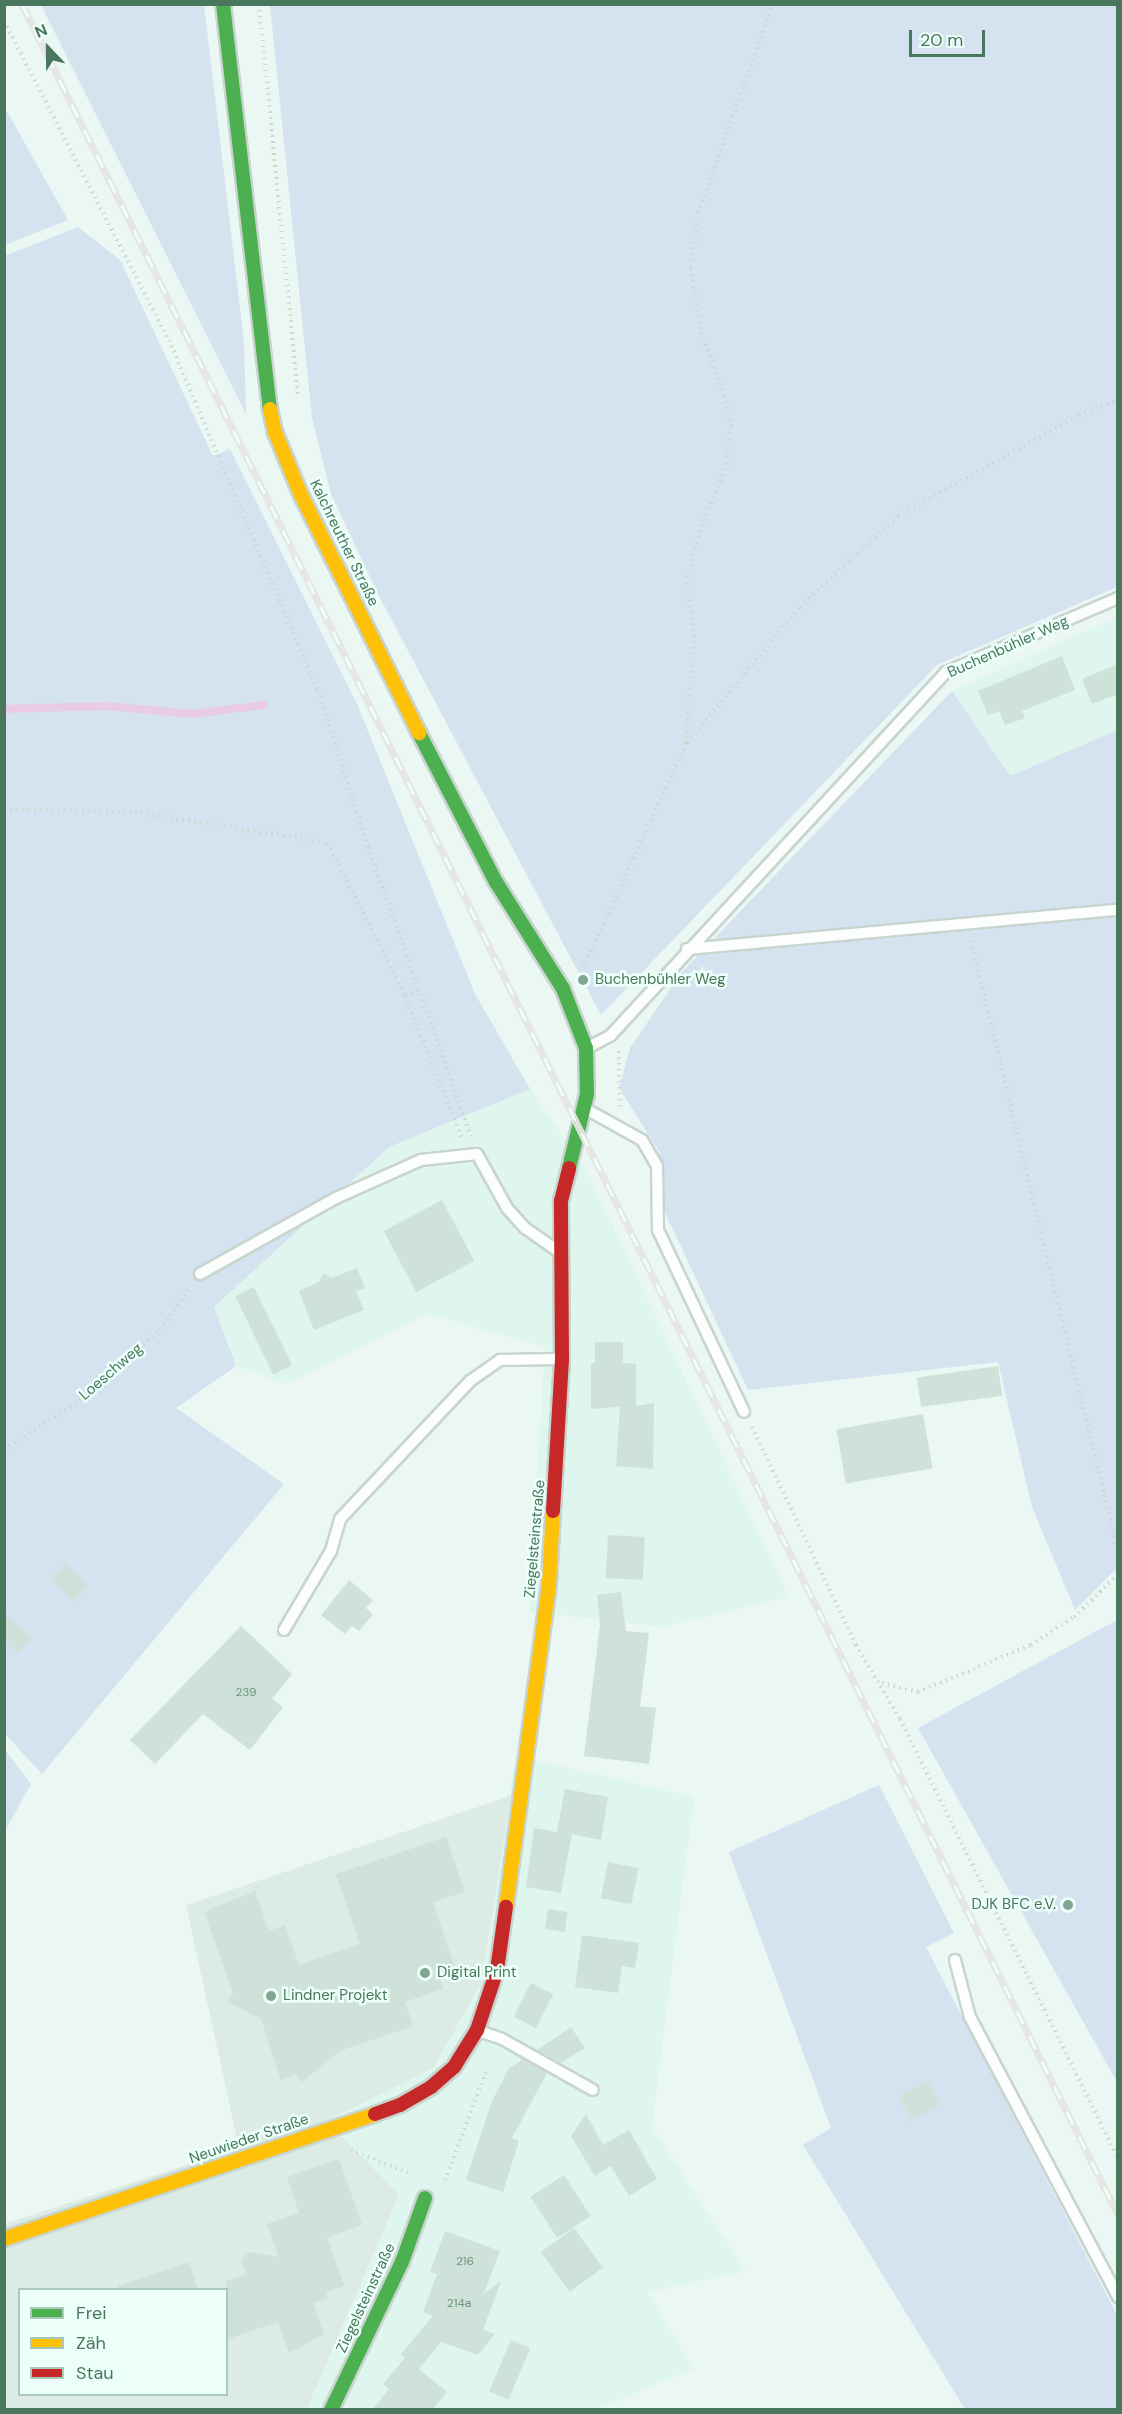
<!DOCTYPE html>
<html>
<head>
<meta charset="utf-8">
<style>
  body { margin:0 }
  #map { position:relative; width:1122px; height:2414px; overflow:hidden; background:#ebf7f3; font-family:"DM Sans",sans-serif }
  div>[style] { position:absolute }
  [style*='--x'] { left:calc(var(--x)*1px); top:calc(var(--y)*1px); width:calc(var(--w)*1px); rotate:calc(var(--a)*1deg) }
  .residential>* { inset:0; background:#def6ed }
  .industrial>* { inset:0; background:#dcebe3 }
  .green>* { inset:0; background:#d5e2ef }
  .stream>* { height:8px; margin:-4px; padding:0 4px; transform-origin:4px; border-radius:4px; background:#e9cce4 }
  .building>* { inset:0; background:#cfe2d9; transform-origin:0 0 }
  .path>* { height:4px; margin-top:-2px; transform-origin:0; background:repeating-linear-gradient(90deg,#cbd9d1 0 1.5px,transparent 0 6px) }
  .roads { filter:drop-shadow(2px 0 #c8d5cf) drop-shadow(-2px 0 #c8d5cf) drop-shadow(0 2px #c8d5cf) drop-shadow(0 -2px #c8d5cf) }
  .lane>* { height:10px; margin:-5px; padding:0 5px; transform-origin:5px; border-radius:5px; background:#fcfefd }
  .fast>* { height:14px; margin:-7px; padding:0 7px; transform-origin:7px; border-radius:7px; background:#4caf50 }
  .slow>* { height:14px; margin:-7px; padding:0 7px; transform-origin:7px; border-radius:7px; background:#ffc107 }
  .jam>* { height:14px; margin:-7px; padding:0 7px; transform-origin:7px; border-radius:7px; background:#c62828 }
  .rail>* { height:7px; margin-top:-3.5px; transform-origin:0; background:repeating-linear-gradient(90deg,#edfff9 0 14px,#e5e5e2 0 28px); box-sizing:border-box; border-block:2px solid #e5e5e2 }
  .dots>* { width:16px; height:16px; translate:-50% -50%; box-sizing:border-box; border:3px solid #edfff9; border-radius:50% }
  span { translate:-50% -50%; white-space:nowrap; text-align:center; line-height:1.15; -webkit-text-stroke:5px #edfff9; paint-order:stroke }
  .number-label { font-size:12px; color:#6e947f }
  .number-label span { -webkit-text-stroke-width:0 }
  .street-label { font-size:15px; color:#49775d }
  .poi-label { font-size:15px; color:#49775d }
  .left { translate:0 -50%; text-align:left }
  .right { translate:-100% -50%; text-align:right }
  .frame { position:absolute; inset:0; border:6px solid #49775d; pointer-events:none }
  .legend { position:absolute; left:18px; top:2288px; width:210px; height:108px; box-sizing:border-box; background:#edfff9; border:2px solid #abc9bb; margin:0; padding:8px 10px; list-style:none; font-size:18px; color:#49775d }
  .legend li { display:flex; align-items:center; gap:12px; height:30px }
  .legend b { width:30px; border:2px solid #abc9bb }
  .north { position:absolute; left:18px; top:18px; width:60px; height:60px; -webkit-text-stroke:4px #edfff9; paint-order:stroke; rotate:338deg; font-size:16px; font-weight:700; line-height:24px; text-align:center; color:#49775d }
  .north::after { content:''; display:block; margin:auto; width:21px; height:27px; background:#49775d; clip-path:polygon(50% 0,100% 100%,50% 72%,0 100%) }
  .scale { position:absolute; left:909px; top:30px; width:76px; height:27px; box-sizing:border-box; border:3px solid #49775d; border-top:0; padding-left:8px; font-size:18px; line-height:21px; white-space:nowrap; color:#49775d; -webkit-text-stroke:4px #edfff9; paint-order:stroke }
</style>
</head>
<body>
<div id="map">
  <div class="residential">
    <i style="clip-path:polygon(1117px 617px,1117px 730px,1010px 776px,952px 691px)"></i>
    <i style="clip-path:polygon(530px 1089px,586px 1169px,789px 1597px,660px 1627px,529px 1611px,545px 1347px,428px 1314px,286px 1384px,236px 1366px,214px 1307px,389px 1147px)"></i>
    <i style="clip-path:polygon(518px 1756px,694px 1797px,652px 2127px,745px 2271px,648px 2292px,693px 2369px,597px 2409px,307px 2410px,399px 2196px,327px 2121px,433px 2068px)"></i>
  </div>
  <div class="industrial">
    <i style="clip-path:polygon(evenodd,511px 1796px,481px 1984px,433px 2068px,327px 2121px,399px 2195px,307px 2409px,5px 2409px,4px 2224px,239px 2148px,186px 1905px,511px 1796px,20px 2290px,226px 2290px,226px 2394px,20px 2394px,20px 2290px)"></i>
  </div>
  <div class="green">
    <i style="clip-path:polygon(41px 5px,204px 5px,244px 342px,246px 414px)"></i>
    <i style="clip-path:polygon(270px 5px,1117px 5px,1117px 587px,937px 665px,601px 1015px,377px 592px,331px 494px,312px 418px)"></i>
    <i style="clip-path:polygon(5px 108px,68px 220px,5px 245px,4px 244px)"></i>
    <i style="clip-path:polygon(78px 227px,120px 260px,213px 456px,230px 449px,357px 704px,475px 994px,530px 1089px,389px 1147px,214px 1307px,236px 1366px,176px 1408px,284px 1484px,42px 1774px,5px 1734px,4px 256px)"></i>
    <i style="clip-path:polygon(952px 691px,1010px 776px,1117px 730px,1118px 1567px,1075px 1610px,1032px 1507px,998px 1362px,748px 1390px,661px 1204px,660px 1153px,619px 1088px,630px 1048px,681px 973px)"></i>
    <i style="clip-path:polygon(1117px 1620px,1117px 2082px,918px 1728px)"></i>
    <i style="clip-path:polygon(5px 1750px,31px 1784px,5px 1831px)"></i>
    <i style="clip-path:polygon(879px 1785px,954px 1933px,926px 1947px,1117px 2315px,1117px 2409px,965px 2409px,803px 2145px,831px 2128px,729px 1852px)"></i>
  </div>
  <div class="stream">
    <i style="--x:4;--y:709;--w:104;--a:-1.7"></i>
    <i style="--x:108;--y:706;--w:85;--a:5.4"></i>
    <i style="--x:193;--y:714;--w:71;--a:-7.3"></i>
  </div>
  <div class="building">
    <i style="clip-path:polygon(1062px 656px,1075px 690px,1022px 711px,1025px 718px,1005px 725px,999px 711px,988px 715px,978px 691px)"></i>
    <i style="clip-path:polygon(1118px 664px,1118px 694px,1092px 704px,1082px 679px)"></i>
    <i style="left:442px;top:1200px;width:69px;height:66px;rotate:62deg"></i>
    <i style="clip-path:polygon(357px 1268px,365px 1288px,356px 1291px,364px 1310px,314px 1330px,299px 1291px,319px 1282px,323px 1273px,332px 1278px)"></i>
    <i style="left:254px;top:1287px;width:87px;height:21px;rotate:64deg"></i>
    <i style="clip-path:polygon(595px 1342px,623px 1342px,623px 1363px,636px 1364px,636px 1406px,654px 1403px,653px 1469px,616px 1466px,620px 1407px,629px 1406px,591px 1409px,591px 1363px,595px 1363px)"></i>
    <i style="left:998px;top:1366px;width:30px;height:82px;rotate:82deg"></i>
    <i style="left:923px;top:1414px;width:55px;height:88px;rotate:80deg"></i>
    <i style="left:608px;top:1535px;width:37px;height:43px;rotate:3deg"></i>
    <i style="left:66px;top:1564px;width:31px;height:21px;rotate:45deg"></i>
    <i style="clip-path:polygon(349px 1580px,373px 1600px,366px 1608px,373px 1614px,359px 1631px,352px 1626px,345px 1634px,321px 1615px)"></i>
    <i style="clip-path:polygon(621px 1592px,626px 1631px,649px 1633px,640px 1706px,656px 1708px,649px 1764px,584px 1756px,600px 1624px,597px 1595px)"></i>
    <i style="clip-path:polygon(4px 1612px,31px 1639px,17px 1653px,4px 1640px)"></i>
    <i style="clip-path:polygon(241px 1626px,292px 1674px,272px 1699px,283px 1707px,250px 1750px,203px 1714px,155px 1764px,130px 1740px)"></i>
    <i style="clip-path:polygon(565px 1789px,608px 1797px,601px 1840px,572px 1834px,561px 1893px,526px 1887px,534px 1828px,562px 1833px,557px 1832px)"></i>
    <i style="clip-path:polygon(446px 1837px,465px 1892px,433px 1902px,457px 1974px,440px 1980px,443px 1989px,405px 2002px,413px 2026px,340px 2051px,302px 2082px,295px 2074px,281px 2081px,261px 2019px,228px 2002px,233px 1993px,204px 1912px,255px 1891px,269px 1931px,285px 1925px,299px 1965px,360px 1944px,336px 1874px)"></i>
    <i style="left:608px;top:1862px;width:31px;height:37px;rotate:11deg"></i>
    <i style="left:548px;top:1909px;width:20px;height:20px;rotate:9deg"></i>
    <i style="clip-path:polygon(582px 1935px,639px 1943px,635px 1968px,622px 1966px,618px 1993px,575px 1987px)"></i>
    <i style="left:531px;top:1983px;width:25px;height:38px;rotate:27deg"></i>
    <i style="clip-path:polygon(571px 2027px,585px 2048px,561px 2063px,537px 2050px)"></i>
    <i style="clip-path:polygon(523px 2059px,547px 2073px,512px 2138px,519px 2141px,503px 2192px,466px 2180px,492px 2101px,509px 2068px)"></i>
    <i style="left:928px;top:2081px;width:27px;height:33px;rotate:62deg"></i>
    <i style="clip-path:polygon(586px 2114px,603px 2145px,629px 2130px,657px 2179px,629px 2196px,611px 2166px,595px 2176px,571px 2136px)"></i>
    <i style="clip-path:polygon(339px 2159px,362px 2225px,327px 2237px,344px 2286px,326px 2292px,328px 2298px,313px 2303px,324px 2334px,289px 2353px,278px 2322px,226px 2340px,226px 2281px,246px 2274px,241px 2260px,249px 2252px,279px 2257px,267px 2224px,299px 2213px,287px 2177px)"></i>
    <i style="left:564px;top:2175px;width:49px;height:40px;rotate:57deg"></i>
    <i style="left:574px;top:2228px;width:49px;height:41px;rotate:54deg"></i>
    <i style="clip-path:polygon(445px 2231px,500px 2251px,484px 2293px,501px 2281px,483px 2330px,495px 2334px,478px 2355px,441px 2342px,419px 2369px,447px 2392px,433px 2409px,373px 2409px,389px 2389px,383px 2384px,405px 2358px,401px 2354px,433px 2316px,423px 2312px,437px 2274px,430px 2272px)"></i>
    <i style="clip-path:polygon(189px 2262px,198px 2289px,118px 2289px,118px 2286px)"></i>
    <i style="left:511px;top:2340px;width:21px;height:56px;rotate:23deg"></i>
  </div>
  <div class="path">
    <i style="--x:259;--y:4;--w:393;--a:84.3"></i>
    <i style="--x:4;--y:21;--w:359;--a:62.7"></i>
    <i style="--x:169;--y:340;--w:381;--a:67"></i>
    <i style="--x:318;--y:691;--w:164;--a:72.2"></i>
    <i style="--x:368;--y:847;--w:307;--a:70.4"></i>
    <i style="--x:687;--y:743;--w:177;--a:-50.3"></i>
    <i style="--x:800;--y:607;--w:134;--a:-42.9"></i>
    <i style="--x:898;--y:516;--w:207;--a:-29.2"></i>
    <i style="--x:1079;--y:415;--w:42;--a:-21"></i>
    <i style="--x:4;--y:810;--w:131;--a:0.9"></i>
    <i style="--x:135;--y:812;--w:195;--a:9.1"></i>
    <i style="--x:328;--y:843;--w:171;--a:63.3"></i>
    <i style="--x:405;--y:996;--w:153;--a:68.1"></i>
    <i style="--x:971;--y:941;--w:629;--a:76.49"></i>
    <i style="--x:583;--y:968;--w:247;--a:-65.3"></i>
    <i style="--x:686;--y:744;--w:107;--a:-85.7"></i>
    <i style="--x:694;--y:637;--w:59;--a:-96.8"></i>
    <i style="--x:687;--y:578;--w:54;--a:-73.9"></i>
    <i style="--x:702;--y:526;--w:67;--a:-68"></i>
    <i style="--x:727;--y:464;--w:38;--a:-84"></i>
    <i style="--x:731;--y:426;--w:31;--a:-101"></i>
    <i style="--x:725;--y:396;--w:72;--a:-110.5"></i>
    <i style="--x:700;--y:329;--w:63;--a:-98.3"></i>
    <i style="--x:691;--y:267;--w:54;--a:-82.6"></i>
    <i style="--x:698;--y:213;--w:222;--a:-70.3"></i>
    <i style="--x:405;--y:996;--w:15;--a:-23"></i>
    <i style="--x:619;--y:1051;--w:57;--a:89"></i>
    <i style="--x:752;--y:1427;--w:242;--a:64.5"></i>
    <i style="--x:856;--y:1645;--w:86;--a:59.3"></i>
    <i style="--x:900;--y:1719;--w:491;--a:63.6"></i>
    <i style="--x:4;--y:1450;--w:79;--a:-33.1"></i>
    <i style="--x:70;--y:1407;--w:118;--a:-40.5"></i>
    <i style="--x:160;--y:1330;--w:52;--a:-55.1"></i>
    <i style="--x:882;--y:1683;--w:37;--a:14"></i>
    <i style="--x:918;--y:1692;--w:122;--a:-22.6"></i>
    <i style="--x:1031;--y:1645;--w:51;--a:-33.1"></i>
    <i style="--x:1074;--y:1617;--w:62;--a:-44.3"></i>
    <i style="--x:351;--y:2150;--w:65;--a:21.8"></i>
    <i style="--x:445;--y:2180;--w:116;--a:-69.2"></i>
  </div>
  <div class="roads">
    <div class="lane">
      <i style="--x:687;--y:949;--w:433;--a:-5.2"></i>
      <i style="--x:587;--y:1048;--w:27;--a:-28"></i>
      <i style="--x:611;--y:1035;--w:494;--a:-47.3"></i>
      <i style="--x:946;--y:672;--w:187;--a:-23.3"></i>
      <i style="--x:586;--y:1109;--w:64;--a:29"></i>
      <i style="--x:642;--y:1140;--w:30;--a:60"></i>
      <i style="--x:657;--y:1166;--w:64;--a:89.1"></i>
      <i style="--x:658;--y:1230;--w:201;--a:64.7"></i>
      <i style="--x:200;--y:1274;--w:156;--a:-29.2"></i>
      <i style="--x:336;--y:1198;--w:93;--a:-24.1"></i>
      <i style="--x:421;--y:1160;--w:56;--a:-6.1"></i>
      <i style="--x:477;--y:1154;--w:62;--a:60.9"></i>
      <i style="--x:507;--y:1208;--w:27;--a:48"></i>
      <i style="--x:525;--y:1228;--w:40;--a:34.9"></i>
      <i style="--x:284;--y:1630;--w:92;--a:-59.3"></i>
      <i style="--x:331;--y:1551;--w:33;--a:-74"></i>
      <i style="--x:340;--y:1519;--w:190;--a:-46.7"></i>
      <i style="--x:470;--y:1381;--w:37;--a:-35"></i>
      <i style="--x:500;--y:1360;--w:59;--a:-1"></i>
      <i style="--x:955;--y:1960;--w:59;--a:75.3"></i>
      <i style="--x:970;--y:2017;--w:317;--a:62.1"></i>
      <i style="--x:479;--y:2031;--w:24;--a:19"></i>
      <i style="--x:502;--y:2039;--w:104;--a:29.3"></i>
    </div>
    <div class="fast">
      <i style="--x:223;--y:4;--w:408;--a:83.4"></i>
      <i style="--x:419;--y:733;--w:168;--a:62.7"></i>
      <i style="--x:496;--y:882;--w:126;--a:57.9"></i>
      <i style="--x:563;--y:989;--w:63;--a:68.7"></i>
      <i style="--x:586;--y:1048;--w:46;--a:88.8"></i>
      <i style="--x:587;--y:1094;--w:76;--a:103.7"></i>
      <i style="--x:331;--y:2410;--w:164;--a:-64.4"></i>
      <i style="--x:402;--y:2262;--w:68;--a:-70.2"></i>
    </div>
    <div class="slow">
      <i style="--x:270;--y:409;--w:24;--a:78"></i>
      <i style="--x:275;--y:432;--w:68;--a:67.6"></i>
      <i style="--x:301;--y:495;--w:266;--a:63.6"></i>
      <i style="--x:506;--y:1907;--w:326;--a:-82.4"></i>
      <i style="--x:549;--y:1584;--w:73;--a:-86.9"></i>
      <i style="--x:4;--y:2239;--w:391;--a:-18.6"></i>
    </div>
    <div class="jam">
      <i style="--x:553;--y:1511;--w:152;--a:-86.6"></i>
      <i style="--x:562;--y:1359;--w:158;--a:-90.4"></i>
      <i style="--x:561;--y:1201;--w:34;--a:-76"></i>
      <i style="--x:375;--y:2114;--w:27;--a:-20"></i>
      <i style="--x:400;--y:2105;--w:36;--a:-30"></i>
      <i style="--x:431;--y:2087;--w:30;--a:-41"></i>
      <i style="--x:454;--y:2067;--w:44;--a:-58.1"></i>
      <i style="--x:477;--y:2030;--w:63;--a:-71.6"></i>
      <i style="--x:497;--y:1970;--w:64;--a:-81.9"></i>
    </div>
  </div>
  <div class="rail">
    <i style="--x:22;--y:4;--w:2468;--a:63.63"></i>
  </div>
  <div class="dots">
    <i style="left:583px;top:980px;background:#82a492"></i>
    <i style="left:1068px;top:1905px;background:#82a492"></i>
    <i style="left:425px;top:1973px;background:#82a492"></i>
    <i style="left:271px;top:1996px;background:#82a492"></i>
  </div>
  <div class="number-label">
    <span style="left:246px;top:1693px">239</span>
    <span style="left:465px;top:2262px">216</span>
    <span style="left:459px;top:2304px">214a</span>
  </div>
  <div class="street-label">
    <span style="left:344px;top:543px;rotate:64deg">Kalchreuther Straße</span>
    <span style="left:1008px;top:647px;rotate:-24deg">Buchenbühler Weg</span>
    <span style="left:111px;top:1372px;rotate:-41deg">Loeschweg</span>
    <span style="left:535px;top:1539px;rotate:-85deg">Ziegelsteinstraße</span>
    <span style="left:249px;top:2139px;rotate:-19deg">Neuwieder Straße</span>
    <span style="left:366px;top:2298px;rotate:-65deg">Ziegelsteinstraße</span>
  </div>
  <div class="poi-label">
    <span class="left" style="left:595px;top:980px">Buchenbühler Weg</span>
    <span class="right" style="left:1056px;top:1905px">DJK BFC e.V.</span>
    <span class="left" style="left:437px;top:1973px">Digital Print</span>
    <span class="left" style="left:283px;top:1996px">Lindner Projekt</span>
  </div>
  <div class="frame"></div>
  <ul class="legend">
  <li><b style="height:8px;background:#4caf50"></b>Frei</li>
  <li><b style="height:8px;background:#ffc107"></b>Zäh</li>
  <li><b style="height:8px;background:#c62828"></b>Stau</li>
  </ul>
  <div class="north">N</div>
  <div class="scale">20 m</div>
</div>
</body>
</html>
